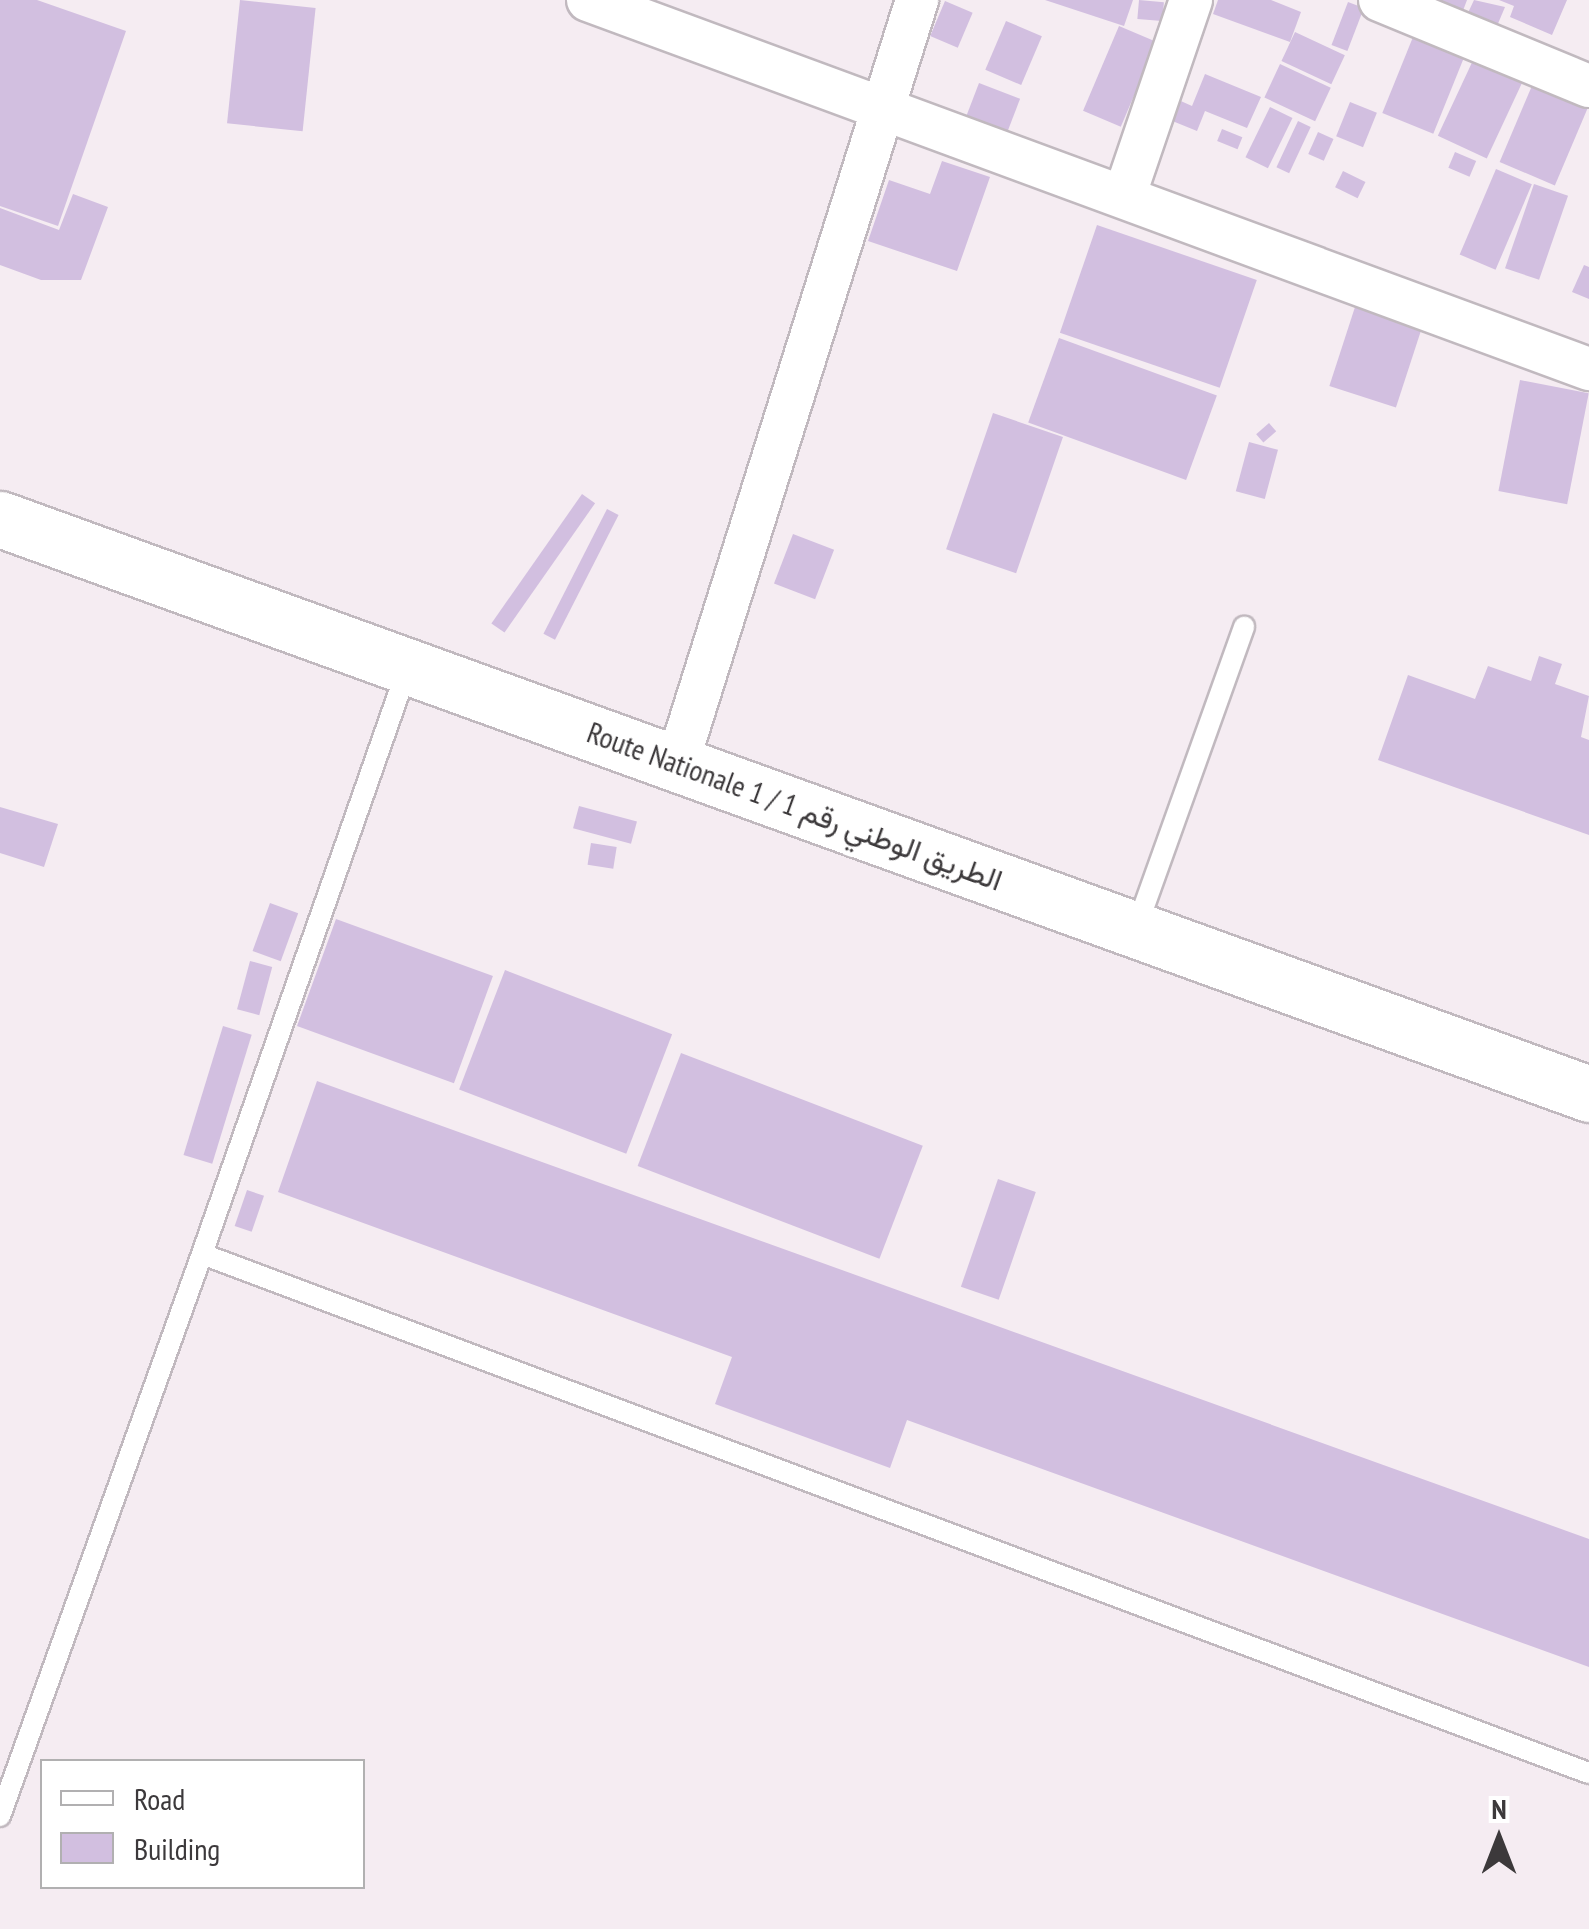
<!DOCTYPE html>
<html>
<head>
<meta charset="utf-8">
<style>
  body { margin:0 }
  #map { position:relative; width:1589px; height:1929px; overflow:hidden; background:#f5ecf2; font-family:"PT Sans Narrow",Vazirmatn,sans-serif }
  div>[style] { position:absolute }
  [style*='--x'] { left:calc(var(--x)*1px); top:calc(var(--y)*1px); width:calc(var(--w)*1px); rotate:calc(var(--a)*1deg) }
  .building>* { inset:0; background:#d2bfe0; transform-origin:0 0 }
  .roads { filter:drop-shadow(2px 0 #c1b9bf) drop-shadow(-2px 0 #c1b9bf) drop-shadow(0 2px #c1b9bf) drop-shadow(0 -2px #c1b9bf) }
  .lane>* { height:20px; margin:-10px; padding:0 10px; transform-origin:10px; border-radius:10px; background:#fff }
  .street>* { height:42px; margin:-21px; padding:0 21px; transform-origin:21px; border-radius:21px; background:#fff }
  .primary>* { height:55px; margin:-27.5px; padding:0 27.5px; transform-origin:27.5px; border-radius:27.5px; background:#fff }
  span { translate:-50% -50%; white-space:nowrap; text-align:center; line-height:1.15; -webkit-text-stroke:8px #fff; paint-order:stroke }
  .street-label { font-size:30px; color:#3c393b }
  .legend { position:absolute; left:40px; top:1759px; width:325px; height:130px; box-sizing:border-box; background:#fff; border:2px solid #b1b0b1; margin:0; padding:12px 18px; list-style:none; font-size:30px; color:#3c393b }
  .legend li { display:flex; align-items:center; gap:20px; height:50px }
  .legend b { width:50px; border:2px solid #b1b0b1 }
  .north { position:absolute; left:1449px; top:1789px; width:100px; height:100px; -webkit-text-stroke:8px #fff; paint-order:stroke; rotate:0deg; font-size:28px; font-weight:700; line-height:40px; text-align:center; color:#3c393b }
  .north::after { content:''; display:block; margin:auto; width:35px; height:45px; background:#3c393b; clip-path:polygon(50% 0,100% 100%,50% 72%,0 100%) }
</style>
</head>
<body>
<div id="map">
  <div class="building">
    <i style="clip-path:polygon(0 0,37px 0,126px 31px,58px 226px,0 206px)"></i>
    <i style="left:240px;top:0;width:76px;height:124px;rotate:6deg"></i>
    <i style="clip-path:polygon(1045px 0,1133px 0,1124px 26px)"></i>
    <i style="left:1139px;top:0;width:25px;height:19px;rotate:5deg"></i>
    <i style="clip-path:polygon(1218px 0,1271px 0,1301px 12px,1290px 42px,1213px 14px)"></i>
    <i style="clip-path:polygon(1422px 0,1467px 0,1461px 16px)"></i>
    <i style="clip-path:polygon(1474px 0,1505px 7px,1497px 26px,1467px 15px)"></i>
    <i style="clip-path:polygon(1499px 0,1567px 0,1552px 35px,1510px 17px,1514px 6px)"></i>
    <i style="left:945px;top:1px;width:30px;height:38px;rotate:23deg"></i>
    <i style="left:1348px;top:2px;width:17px;height:46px;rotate:21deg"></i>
    <i style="left:1006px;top:21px;width:39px;height:53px;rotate:23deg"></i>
    <i style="left:1119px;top:26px;width:41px;height:92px;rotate:23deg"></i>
    <i style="left:1295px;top:32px;width:55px;height:32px;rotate:25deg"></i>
    <i style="left:1413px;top:37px;width:55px;height:82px;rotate:22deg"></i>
    <i style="left:1475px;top:56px;width:54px;height:88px;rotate:25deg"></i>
    <i style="left:1280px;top:64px;width:56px;height:37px;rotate:25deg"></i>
    <i style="clip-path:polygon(1205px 74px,1261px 97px,1247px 128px,1205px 111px,1197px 131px,1165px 118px,1174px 98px,1192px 106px)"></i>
    <i style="left:1534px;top:81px;width:60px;height:88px;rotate:23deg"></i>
    <i style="left:979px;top:83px;width:44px;height:35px;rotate:21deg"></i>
    <i style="left:1350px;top:102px;width:29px;height:37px;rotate:22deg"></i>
    <i style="left:1270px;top:107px;width:25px;height:56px;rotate:26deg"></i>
    <i style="left:1298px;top:121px;width:14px;height:51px;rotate:25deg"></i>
    <i style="left:1222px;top:129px;width:22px;height:13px;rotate:22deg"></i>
    <i style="left:1318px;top:132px;width:17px;height:24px;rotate:24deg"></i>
    <i style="left:1455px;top:152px;width:23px;height:17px;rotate:23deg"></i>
    <i style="clip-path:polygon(942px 161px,990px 177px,957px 271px,868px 241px,889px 180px,930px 194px)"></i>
    <i style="left:1496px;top:169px;width:39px;height:93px;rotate:23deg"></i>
    <i style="left:1343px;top:171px;width:25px;height:18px;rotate:26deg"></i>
    <i style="left:1534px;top:184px;width:36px;height:89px;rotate:19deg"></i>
    <i style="clip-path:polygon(73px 194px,108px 207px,81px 280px,41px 280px,0 265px,0 208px,59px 230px)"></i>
    <i style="left:1097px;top:225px;width:169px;height:114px;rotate:19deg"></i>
    <i style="clip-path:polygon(1584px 265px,1589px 267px,1589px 299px,1572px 292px)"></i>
    <i style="left:1355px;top:307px;width:70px;height:83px;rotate:18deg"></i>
    <i style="left:1059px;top:338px;width:168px;height:90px;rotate:20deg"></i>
    <i style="left:1520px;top:380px;width:70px;height:113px;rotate:11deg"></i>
    <i style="left:993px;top:413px;width:74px;height:144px;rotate:19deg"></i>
    <i style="left:1269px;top:423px;width:11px;height:17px;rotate:49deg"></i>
    <i style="left:1249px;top:442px;width:30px;height:51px;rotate:15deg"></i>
    <i style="left:582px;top:494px;width:16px;height:158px;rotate:35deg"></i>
    <i style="left:607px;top:509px;width:13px;height:140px;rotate:27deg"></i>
    <i style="left:793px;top:534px;width:44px;height:53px;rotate:21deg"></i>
    <i style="clip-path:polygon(1539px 656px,1562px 664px,1555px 684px,1589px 696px,1581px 737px,1589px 740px,1589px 835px,1378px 760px,1408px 675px,1475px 699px,1488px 666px,1531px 681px)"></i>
    <i style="left:579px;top:806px;width:60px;height:23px;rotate:15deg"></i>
    <i style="clip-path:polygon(0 807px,58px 824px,44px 867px,0 853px)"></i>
    <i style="left:591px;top:843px;width:26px;height:22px;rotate:9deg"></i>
    <i style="left:270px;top:903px;width:30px;height:51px;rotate:20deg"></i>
    <i style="left:336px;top:919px;width:167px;height:114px;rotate:20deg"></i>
    <i style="left:250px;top:961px;width:23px;height:50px;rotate:15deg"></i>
    <i style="left:505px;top:970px;width:179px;height:128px;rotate:21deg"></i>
    <i style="left:223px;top:1026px;width:30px;height:135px;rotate:17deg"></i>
    <i style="left:681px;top:1053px;width:259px;height:121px;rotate:21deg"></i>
    <i style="clip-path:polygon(317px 1081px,1589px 1539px,1589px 1667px,907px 1420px,890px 1468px,715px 1404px,732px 1357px,278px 1192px)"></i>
    <i style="left:998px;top:1179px;width:40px;height:114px;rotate:19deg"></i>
    <i style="left:247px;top:1190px;width:18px;height:38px;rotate:19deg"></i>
  </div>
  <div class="roads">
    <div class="lane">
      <i style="--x:1137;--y:926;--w:318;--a:-70.3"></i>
      <i style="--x:202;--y:1254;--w:619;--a:-70.66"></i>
      <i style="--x:0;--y:1816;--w:597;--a:-70.23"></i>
      <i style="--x:202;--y:1254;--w:1481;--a:20.52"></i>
    </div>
    <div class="street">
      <i style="--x:588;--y:0;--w:1067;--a:20.24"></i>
      <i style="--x:1380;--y:0;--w:226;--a:22.4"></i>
      <i style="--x:1125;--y:194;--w:205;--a:-71.2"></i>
      <i style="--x:677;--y:764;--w:801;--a:-72.56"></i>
    </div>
    <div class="primary">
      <i style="--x:0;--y:519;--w:1690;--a:19.89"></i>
    </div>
  </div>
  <div class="street-label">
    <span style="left:795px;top:806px;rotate:20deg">Route Nationale 1 / الطريق الوطني رقم 1</span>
  </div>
  <ul class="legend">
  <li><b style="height:12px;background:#fff"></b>Road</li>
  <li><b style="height:28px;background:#d2bfe0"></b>Building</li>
  </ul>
  <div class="north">N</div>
</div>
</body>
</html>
